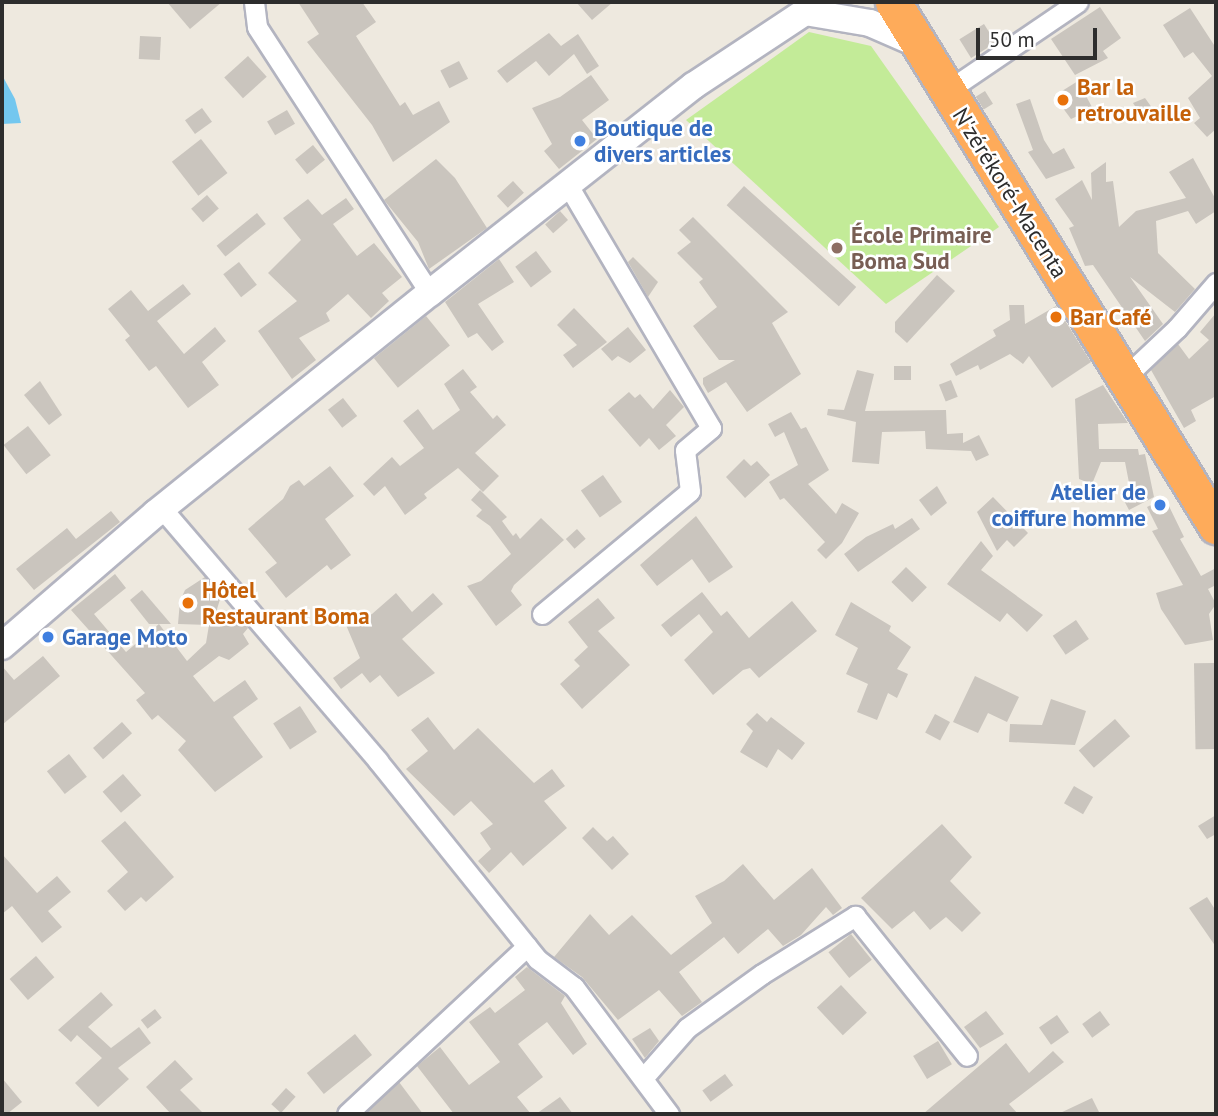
<!DOCTYPE html>
<html>
<head>
<meta charset="utf-8">
<style>
  body { margin:0 }
  #map { position:relative; width:1218px; height:1116px; overflow:hidden; background:#eee9df; font-family:"PT Sans",sans-serif }
  div>[style] { position:absolute }
  [style*='--x'] { left:calc(var(--x)*1px); top:calc(var(--y)*1px); width:calc(var(--w)*1px); rotate:calc(var(--a)*1deg) }
  .pitch>* { inset:0; background:#c3eb98 }
  .water>* { inset:0; background:#73c7ef }
  .building>* { inset:0; background:#cac5be; transform-origin:0 0 }
  .roads { filter:drop-shadow(2px 0 #b3b4c0) drop-shadow(-2px 0 #b3b4c0) drop-shadow(0 2px #b3b4c0) drop-shadow(0 -2px #b3b4c0) }
  .street>* { height:19px; margin:-9.5px; padding:0 9.5px; transform-origin:9.5px; border-radius:9.5px; background:#fff }
  .secondary>* { height:26px; margin:-13px; padding:0 13px; transform-origin:13px; border-radius:13px; background:#fff }
  .highway>* { height:35px; margin:-17.5px; padding:0 17.5px; transform-origin:17.5px; border-radius:17.5px; background:#feab5a }
  .dots>* { width:19px; height:19px; translate:-50% -50%; box-sizing:border-box; border:4px solid #fff; border-radius:50% }
  span { translate:-50% -50%; white-space:nowrap; text-align:center; line-height:1.15; -webkit-text-stroke:5px #fff; paint-order:stroke }
  .food-label { font-size:23px; color:#c56008; font-weight:700 }
  .left { translate:0 -50%; text-align:left }
  .shop-label { font-size:23px; color:#366cbe; font-weight:700 }
  .right { translate:-100% -50%; text-align:right }
  .street-label { font-size:23px; color:#2d2d2d }
  .education-label { font-size:23px; color:#785e54; font-weight:700 }
  .frame { position:absolute; inset:0; border:4px solid #2d2d2d; pointer-events:none }
  .scale { position:absolute; left:976px; top:28px; width:121px; height:32px; box-sizing:border-box; border:4px solid #2d2d2d; border-top:0; padding-left:9px; font-size:21px; line-height:24px; white-space:nowrap; color:#2d2d2d; -webkit-text-stroke:5px #fff; paint-order:stroke }
</style>
</head>
<body>
<div id="map">
  <div class="pitch">
    <i style="clip-path:polygon(809px 32px,871px 46px,999px 227px,886px 304px,686px 120px)"></i>
  </div>
  <div class="water">
    <i style="clip-path:polygon(2px 75px,15px 99px,21px 123px,2px 124px)"></i>
  </div>
  <div class="building">
    <i style="clip-path:polygon(167px 2px,222px 2px,190px 29px)"></i>
    <i style="clip-path:polygon(298px 2px,362px 2px,376px 22px,356px 36px,400px 106px,405px 102px,413px 115px,439px 101px,450px 122px,393px 162px,372px 125px,307px 42px,319px 34px)"></i>
    <i style="clip-path:polygon(576px 2px,613px 2px,592px 20px)"></i>
    <i style="clip-path:polygon(1100px 7px,1121px 38px,1103px 51px,1108px 58px,1075px 75px,1051px 39px)"></i>
    <i style="clip-path:polygon(1190px 8px,1216px 48px,1216px 129px,1207px 137px,1194px 123px,1200px 118px,1188px 98px,1212px 76px,1193px 52px,1184px 58px,1163px 25px)"></i>
    <i style="left:984px;top:24px;width:22px;height:29px;rotate:58deg"></i>
    <i style="clip-path:polygon(549px 33px,561px 46px,578px 34px,599px 66px,587px 74px,574px 54px,549px 76px,536px 61px,507px 83px,497px 71px)"></i>
    <i style="left:140px;top:36px;width:21px;height:23px;rotate:3deg"></i>
    <i style="left:248px;top:56px;width:28px;height:32px;rotate:48deg"></i>
    <i style="left:459px;top:61px;width:20px;height:21px;rotate:63deg"></i>
    <i style="clip-path:polygon(591px 75px,609px 100px,582px 120px,597px 139px,559px 169px,544px 151px,552px 144px,532px 108px,560px 97px)"></i>
    <i style="clip-path:polygon(1078px 81px,1093px 109px,1071px 119px,1054px 96px)"></i>
    <i style="left:985px;top:91px;width:15px;height:11px;rotate:58deg"></i>
    <i style="clip-path:polygon(1145px 98px,1155px 112px,1144px 120px,1133px 103px)"></i>
    <i style="clip-path:polygon(1030px 99px,1044px 140px,1053px 154px,1064px 148px,1075px 168px,1046px 179px,1028px 152px,1033px 150px,1016px 104px)"></i>
    <i style="left:202px;top:108px;width:17px;height:21px;rotate:54deg"></i>
    <i style="left:287px;top:110px;width:16px;height:23px;rotate:60deg"></i>
    <i style="left:201px;top:139px;width:43px;height:37px;rotate:52deg"></i>
    <i style="left:313px;top:145px;width:19px;height:23px;rotate:51deg"></i>
    <i style="clip-path:polygon(1193px 158px,1216px 200px,1216px 211px,1196px 224px,1188px 211px,1156px 221px,1158px 253px,1195px 289px,1175px 312px,1130px 277px,1163px 324px,1145px 341px,1093px 265px,1085px 266px,1069px 228px,1074px 226px,1055px 199px,1082px 180px,1092px 200px,1091px 173px,1106px 162px,1106px 182px,1113px 181px,1119px 227px,1136px 211px,1186px 198px,1169px 172px)"></i>
    <i style="clip-path:polygon(436px 159px,455px 178px,487px 228px,429px 269px,418px 242px,384px 200px)"></i>
    <i style="left:513px;top:181px;width:16px;height:22px;rotate:47deg"></i>
    <i style="left:744px;top:186px;width:151px;height:26px;rotate:42deg"></i>
    <i style="left:207px;top:195px;width:18px;height:21px;rotate:49deg"></i>
    <i style="clip-path:polygon(346px 198px,354px 209px,333px 224px,357px 256px,374px 243px,402px 277px,382px 293px,389px 301px,371px 318px,348px 294px,326px 313px,330px 321px,299px 338px,316px 360px,292px 379px,258px 331px,297px 301px,268px 273px,301px 240px,283px 218px,308px 199px,322px 215px)"></i>
    <i style="left:560px;top:211px;width:12px;height:20px;rotate:48deg"></i>
    <i style="left:257px;top:213px;width:14px;height:52px;rotate:51deg"></i>
    <i style="clip-path:polygon(693px 217px,788px 312px,772px 323px,801px 374px,747px 412px,726px 382px,708px 393px,703px 384px,703px 378px,735px 360px,719px 360px,693px 326px,717px 307px,699px 282px,703px 279px,677px 253px,691px 242px,679px 230px)"></i>
    <i style="left:536px;top:251px;width:26px;height:26px;rotate:53deg"></i>
    <i style="clip-path:polygon(633px 257px,658px 282px,648px 297px,628px 262px)"></i>
    <i style="clip-path:polygon(499px 259px,514px 282px,478px 304px,504px 342px,492px 351px,477px 333px,468px 338px,445px 302px)"></i>
    <i style="left:239px;top:262px;width:29px;height:20px;rotate:52deg"></i>
    <i style="clip-path:polygon(937px 275px,955px 291px,907px 343px,895px 332px,895px 322px)"></i>
    <i style="clip-path:polygon(183px 284px,191px 294px,157px 321px,184px 354px,215px 327px,226px 341px,202px 362px,219px 385px,188px 408px,156px 366px,149px 371px,125px 340px,130px 336px,108px 309px,131px 290px,148px 311px)"></i>
    <i style="clip-path:polygon(1009px 305px,1024px 305px,1025px 324px,1056px 306px,1091px 362px,1052px 388px,1029px 356px,1023px 364px,1010px 354px,980px 370px,978px 365px,956px 376px,950px 364px,996px 336px,993px 330px,1010px 320px)"></i>
    <i style="clip-path:polygon(574px 308px,607px 342px,573px 368px,563px 355px,577px 345px,557px 325px)"></i>
    <i style="clip-path:polygon(1216px 313px,1216px 396px,1191px 410px,1196px 421px,1184px 428px,1151px 370px,1178px 344px,1189px 359px,1209px 340px,1200px 332px)"></i>
    <i style="left:426px;top:316px;width:38px;height:67px;rotate:51deg"></i>
    <i style="clip-path:polygon(628px 327px,646px 350px,630px 363px,618px 356px,612px 361px,601px 349px)"></i>
    <i style="left:894px;top:366px;width:17px;height:14px"></i>
    <i style="clip-path:polygon(463px 369px,477px 387px,470px 392px,493px 419px,497px 415px,506px 425px,475px 453px,499px 476px,483px 492px,458px 468px,424px 494px,427px 498px,405px 515px,385px 486px,374px 496px,363px 484px,392px 457px,400px 466px,424px 448px,403px 421px,418px 409px,433px 430px,460px 410px,444px 384px)"></i>
    <i style="clip-path:polygon(857px 370px,874px 374px,865px 411px,946px 410px,947px 434px,963px 433px,963px 443px,979px 435px,989px 455px,976px 461px,971px 451px,926px 449px,925px 431px,882px 432px,879px 464px,852px 462px,856px 422px,827px 415px,828px 409px,844px 410px)"></i>
    <i style="left:951px;top:380px;width:18px;height:13px;rotate:68deg"></i>
    <i style="clip-path:polygon(40px 381px,62px 415px,49px 425px,24px 395px)"></i>
    <i style="clip-path:polygon(1103px 385px,1128px 423px,1098px 424px,1099px 449px,1138px 449px,1139px 455px,1145px 454px,1154px 497px,1129px 510px,1120px 493px,1130px 488px,1125px 462px,1101px 462px,1092px 484px,1079px 479px,1075px 399px)"></i>
    <i style="clip-path:polygon(670px 390px,684px 407px,666px 425px,676px 436px,659px 450px,649px 438px,640px 447px,608px 410px,629px 392px,635px 398px,640px 394px,653px 409px)"></i>
    <i style="left:343px;top:398px;width:23px;height:19px;rotate:52deg"></i>
    <i style="clip-path:polygon(791px 412px,801px 429px,806px 427px,829px 470px,808px 484px,836px 514px,842px 503px,859px 513px,842px 543px,826px 559px,817px 550px,825px 542px,784px 498px,780px 500px,769px 482px,798px 465px,784px 432px,775px 437px,768px 424px)"></i>
    <i style="left:28px;top:426px;width:37px;height:31px;rotate:52deg"></i>
    <i style="clip-path:polygon(744px 459px,751px 466px,757px 461px,770px 475px,745px 498px,726px 477px)"></i>
    <i style="clip-path:polygon(330px 466px,354px 496px,325px 519px,351px 555px,331px 570px,327px 565px,286px 598px,265px 572px,277px 563px,248px 529px,283px 499px,290px 486px,299px 480px,304px 486px)"></i>
    <i style="left:603px;top:475px;width:33px;height:27px;rotate:55deg"></i>
    <i style="clip-path:polygon(937px 486px,947px 503px,931px 516px,919px 500px)"></i>
    <i style="clip-path:polygon(480px 490px,507px 517px,502px 521px,513px 536px,516px 533px,520px 539px,541px 518px,564px 540px,514px 585px,511px 591px,522px 605px,496px 626px,467px 586px,481px 581px,511px 554px,490px 526px,476px 516px,482px 510px,471px 500px)"></i>
    <i style="clip-path:polygon(993px 497px,1028px 533px,1014px 547px,1007px 540px,997px 551px,977px 512px)"></i>
    <i style="clip-path:polygon(1165px 498px,1184px 537px,1180px 539px,1201px 576px,1216px 568px,1216px 585px,1208px 589px,1216px 604px,1209px 614px,1213px 640px,1185px 645px,1161px 609px,1156px 593px,1183px 585px,1152px 531px,1158px 529px,1147px 507px)"></i>
    <i style="clip-path:polygon(111px 511px,120px 522px,34px 590px,16px 569px,67px 528px,76px 539px)"></i>
    <i style="clip-path:polygon(696px 516px,733px 567px,709px 583px,692px 559px,657px 586px,640px 565px)"></i>
    <i style="clip-path:polygon(912px 518px,920px 529px,858px 572px,844px 554px,866px 537px,893px 524px,895px 529px)"></i>
    <i style="left:577px;top:529px;width:13px;height:15px;rotate:48deg"></i>
    <i style="clip-path:polygon(981px 541px,993px 556px,981px 570px,1043px 615px,1027px 632px,1007px 613px,1000px 622px,947px 584px)"></i>
    <i style="left:906px;top:567px;width:29px;height:21px;rotate:44deg"></i>
    <i style="clip-path:polygon(115px 574px,126px 588px,94px 614px,126px 652px,159px 624px,187px 661px,206px 643px,209px 625px,178px 624px,180px 601px,185px 590px,205px 577px,221px 596px,214px 619px,233px 621px,238px 617px,248px 628px,243px 634px,249px 644px,229px 660px,219px 656px,193px 676px,214px 702px,245px 680px,258px 699px,233px 717px,263px 757px,215px 792px,178px 750px,186px 741px,158px 715px,152px 720px,136px 700px,145px 693px,71px 610px)"></i>
    <i style="clip-path:polygon(142px 590px,171px 624px,149px 624px,130px 600px)"></i>
    <i style="clip-path:polygon(702px 592px,721px 616px,727px 611px,749px 638px,792px 601px,817px 631px,759px 678px,750px 668px,743px 670px,713px 695px,684px 660px,713px 632px,699px 614px,671px 637px,661px 625px)"></i>
    <i style="clip-path:polygon(396px 593px,412px 612px,433px 593px,443px 604px,402px 639px,435px 673px,398px 697px,380px 675px,370px 683px,362px 673px,341px 689px,333px 678px,360px 658px,346px 625px,372px 614px)"></i>
    <i style="clip-path:polygon(598px 598px,615px 618px,598px 631px,630px 665px,582px 709px,560px 684px,580px 666px,574px 660px,588px 647px,568px 622px)"></i>
    <i style="clip-path:polygon(851px 602px,891px 626px,889px 631px,911px 647px,897px 669px,908px 674px,897px 698px,888px 693px,877px 720px,857px 712px,868px 684px,846px 674px,858px 648px,835px 635px)"></i>
    <i style="left:1076px;top:620px;width:23px;height:28px;rotate:56deg"></i>
    <i style="clip-path:polygon(43px 656px,60px 676px,2px 725px,2px 666px,14px 680px)"></i>
    <i style="left:1214px;top:663px;width:86px;height:20px;rotate:89deg"></i>
    <i style="clip-path:polygon(975px 676px,1019px 697px,1007px 722px,988px 713px,978px 733px,953px 722px)"></i>
    <i style="clip-path:polygon(1051px 699px,1086px 711px,1075px 745px,1009px 742px,1010px 724px,1042px 725px)"></i>
    <i style="left:300px;top:706px;width:31px;height:32px;rotate:57deg"></i>
    <i style="clip-path:polygon(757px 713px,767px 722px,771px 717px,805px 743px,792px 760px,778px 749px,767px 768px,740px 752px,753px 731px,746px 724px)"></i>
    <i style="left:935px;top:714px;width:17px;height:21px;rotate:28deg"></i>
    <i style="clip-path:polygon(428px 717px,454px 750px,478px 728px,534px 783px,552px 769px,565px 786px,544px 801px,567px 828px,523px 866px,511px 852px,489px 873px,478px 861px,491px 849px,480px 833px,493px 824px,471px 801px,454px 816px,406px 769px,428px 751px,411px 730px)"></i>
    <i style="left:1115px;top:719px;width:23px;height:48px;rotate:49deg"></i>
    <i style="left:122px;top:722px;width:15px;height:39px;rotate:48deg"></i>
    <i style="left:69px;top:754px;width:29px;height:28px;rotate:52deg"></i>
    <i style="left:123px;top:774px;width:28px;height:27px;rotate:49deg"></i>
    <i style="left:1074px;top:786px;width:22px;height:20px;rotate:30deg"></i>
    <i style="clip-path:polygon(1216px 815px,1216px 834px,1207px 839px,1198px 826px)"></i>
    <i style="clip-path:polygon(125px 821px,174px 877px,146px 902px,141px 897px,125px 911px,107px 891px,128px 872px,101px 841px)"></i>
    <i style="clip-path:polygon(942px 824px,972px 857px,950px 881px,981px 913px,962px 932px,946px 917px,930px 930px,914px 911px,892px 929px,861px 898px)"></i>
    <i style="clip-path:polygon(593px 827px,607px 841px,613px 836px,629px 854px,612px 870px,582px 838px)"></i>
    <i style="clip-path:polygon(2px 854px,37px 893px,57px 876px,71px 892px,48px 911px,62px 927px,42px 943px,12px 906px,2px 914px)"></i>
    <i style="clip-path:polygon(743px 864px,774px 900px,812px 868px,842px 908px,833px 915px,826px 907px,801px 935px,783px 946px,768px 929px,738px 954px,724px 937px,679px 972px,702px 1002px,682px 1016px,659px 990px,618px 1020px,582px 977px,554px 957px,590px 914px,609px 935px,632px 915px,671px 955px,712px 923px,695px 896px,724px 881px)"></i>
    <i style="clip-path:polygon(1207px 897px,1216px 911px,1216px 947px,1189px 908px)"></i>
    <i style="left:851px;top:934px;width:33px;height:29px;rotate:51deg"></i>
    <i style="left:36px;top:956px;width:28px;height:35px;rotate:49deg"></i>
    <i style="clip-path:polygon(527px 967px,565px 996px,561px 1003px,587px 1044px,573px 1055px,547px 1022px,518px 1044px,543px 1077px,517px 1097px,531px 1114px,454px 1114px,417px 1066px,440px 1047px,469px 1085px,500px 1062px,469px 1022px,490px 1007px,495px 1013px,525px 990px,515px 977px)"></i>
    <i style="left:841px;top:985px;width:38px;height:33px;rotate:47deg"></i>
    <i style="clip-path:polygon(101px 992px,113px 1005px,88px 1027px,111px 1048px,139px 1027px,151px 1043px,118px 1068px,129px 1079px,98px 1107px,75px 1083px,102px 1058px,77px 1035px,71px 1042px,58px 1030px)"></i>
    <i style="left:155px;top:1009px;width:11px;height:18px;rotate:52deg"></i>
    <i style="clip-path:polygon(986px 1011px,1004px 1034px,980px 1048px,964px 1027px)"></i>
    <i style="left:1100px;top:1011px;width:17px;height:22px;rotate:54deg"></i>
    <i style="left:1057px;top:1015px;width:21px;height:22px;rotate:55deg"></i>
    <i style="clip-path:polygon(650px 1028px,659px 1041px,645px 1058px,632px 1039px)"></i>
    <i style="left:355px;top:1034px;width:27px;height:62px;rotate:51deg"></i>
    <i style="left:938px;top:1041px;width:27px;height:29px;rotate:59deg"></i>
    <i style="clip-path:polygon(1006px 1043px,1029px 1073px,1053px 1051px,1064px 1062px,1009px 1104px,1018px 1114px,923px 1114px)"></i>
    <i style="clip-path:polygon(175px 1060px,193px 1079px,180px 1090px,204px 1114px,171px 1114px,146px 1087px)"></i>
    <i style="left:725px;top:1074px;width:14px;height:28px;rotate:54deg"></i>
    <i style="clip-path:polygon(2px 1078px,22px 1102px,7px 1114px,2px 1114px)"></i>
    <i style="clip-path:polygon(399px 1082px,423px 1114px,365px 1114px)"></i>
    <i style="left:286px;top:1088px;width:13px;height:22px;rotate:42deg"></i>
    <i style="clip-path:polygon(560px 1097px,573px 1114px,536px 1114px)"></i>
    <i style="clip-path:polygon(1092px 1098px,1100px 1114px,1058px 1114px)"></i>
  </div>
  <div class="roads">
    <div class="street">
      <i style="--x:254;--y:2;--w:25;--a:83"></i>
      <i style="--x:257;--y:27;--w:317;--a:57"></i>
      <i style="--x:947;--y:91;--w:158;--a:-34.2"></i>
      <i style="--x:1124;--y:378;--w:73;--a:-43.3"></i>
      <i style="--x:1177;--y:328;--w:60;--a:-49.1"></i>
      <i style="--x:164;--y:511;--w:329;--a:49.4"></i>
      <i style="--x:378;--y:761;--w:254;--a:51.2"></i>
      <i style="--x:537;--y:959;--w:46;--a:37.1"></i>
      <i style="--x:574;--y:987;--w:159;--a:53.2"></i>
      <i style="--x:542;--y:614;--w:192;--a:-39.7"></i>
      <i style="--x:690;--y:491;--w:41;--a:-97"></i>
      <i style="--x:685;--y:450;--w:34;--a:-40"></i>
      <i style="--x:711;--y:428;--w:282;--a:-120.5"></i>
      <i style="--x:644;--y:1077;--w:65;--a:-48.7"></i>
      <i style="--x:687;--y:1028;--w:92;--a:-35.8"></i>
      <i style="--x:762;--y:974;--w:110;--a:-31.9"></i>
      <i style="--x:855;--y:916;--w:179;--a:51.3"></i>
      <i style="--x:347;--y:1114;--w:246;--a:-43"></i>
    </div>
    <div class="secondary">
      <i style="--x:805;--y:12;--w:66;--a:9.6"></i>
      <i style="--x:870;--y:23;--w:52;--a:23.6"></i>
      <i style="--x:2;--y:646;--w:203;--a:-40.8"></i>
      <i style="--x:156;--y:513;--w:351;--a:-38.8"></i>
      <i style="--x:430;--y:293;--w:335;--a:-38.2"></i>
      <i style="--x:693;--y:86;--w:134;--a:-33.5"></i>
      <i style="--x:805;--y:12;--w:13;--a:-51"></i>
    </div>
    <div class="highway">
      <i style="--x:893;--y:2;--w:616;--a:58.35"></i>
    </div>
  </div>
  <div class="dots">
    <i style="left:1063px;top:100px;background:#e8710a"></i>
    <i style="left:580px;top:141px;background:#3f7fe0"></i>
    <i style="left:837px;top:248px;background:#8d6e63"></i>
    <i style="left:1056px;top:317px;background:#e8710a"></i>
    <i style="left:1160px;top:505px;background:#3f7fe0"></i>
    <i style="left:188px;top:603px;background:#e8710a"></i>
    <i style="left:48px;top:637px;background:#3f7fe0"></i>
  </div>
  <div class="food-label">
    <span class="left" style="left:1077px;top:100px">Bar la<br>retrouvaille</span>
    <span class="left" style="left:1070px;top:317px">Bar Café</span>
    <span class="left" style="left:202px;top:603px">Hôtel<br>Restaurant Boma</span>
  </div>
  <div class="shop-label">
    <span class="left" style="left:594px;top:141px">Boutique de<br>divers articles</span>
    <span class="right" style="left:1146px;top:505px">Atelier de<br>coiffure homme</span>
    <span class="left" style="left:62px;top:637px">Garage Moto</span>
  </div>
  <div class="street-label">
    <span style="left:1010px;top:193px;rotate:58deg">N'zérékoré-Macenta</span>
  </div>
  <div class="education-label">
    <span class="left" style="left:851px;top:248px">École Primaire<br>Boma Sud</span>
  </div>
  <div class="frame"></div>
  <div class="scale">50 m</div>
</div>
</body>
</html>
